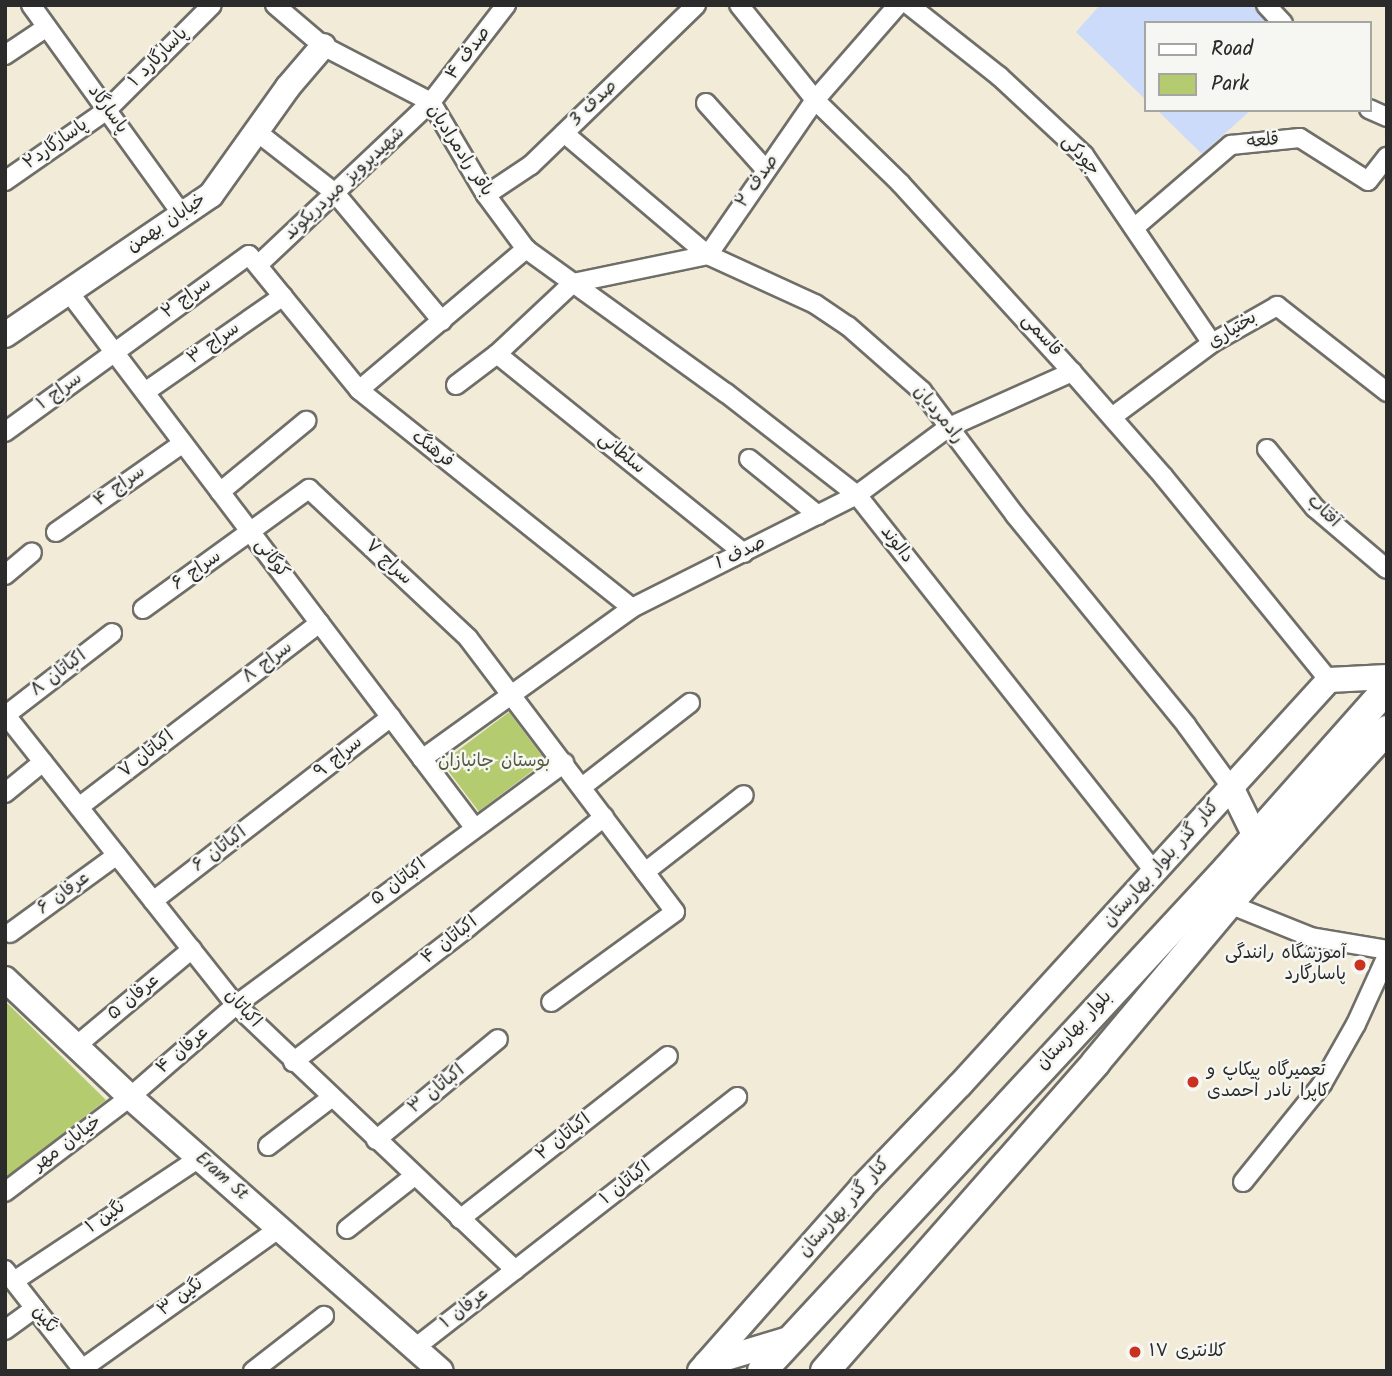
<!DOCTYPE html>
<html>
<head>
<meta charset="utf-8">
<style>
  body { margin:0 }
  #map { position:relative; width:1392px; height:1376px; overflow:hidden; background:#f1ebd8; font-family:Kalam,"Playpen Sans Arabic",sans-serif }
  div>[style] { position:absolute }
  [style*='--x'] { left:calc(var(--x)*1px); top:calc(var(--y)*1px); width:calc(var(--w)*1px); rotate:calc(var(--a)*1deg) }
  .built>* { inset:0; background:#cddbfa }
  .green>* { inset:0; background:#b4cb70; transform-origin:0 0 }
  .roads { filter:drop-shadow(2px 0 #706e68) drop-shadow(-2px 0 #706e68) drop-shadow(0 2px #706e68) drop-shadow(0 -2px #706e68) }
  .street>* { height:18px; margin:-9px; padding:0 9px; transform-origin:9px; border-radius:9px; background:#fff }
  .secondary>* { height:24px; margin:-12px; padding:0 12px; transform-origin:12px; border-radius:12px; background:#fff }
  .primary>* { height:28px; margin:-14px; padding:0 14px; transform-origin:14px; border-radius:14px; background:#fff }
  .dots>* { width:19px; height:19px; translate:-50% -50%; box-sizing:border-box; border:4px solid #f6f6f2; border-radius:50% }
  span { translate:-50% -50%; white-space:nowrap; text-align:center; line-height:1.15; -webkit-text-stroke:5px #f6f6f2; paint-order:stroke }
  .street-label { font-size:18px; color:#2b2b2b }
  .park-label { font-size:18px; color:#545b40 }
  .poi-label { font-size:18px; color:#2b2b2b }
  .right { translate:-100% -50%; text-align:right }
  .left { translate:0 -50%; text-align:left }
  .frame { position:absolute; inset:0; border:7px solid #2b2b2b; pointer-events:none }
  .legend { position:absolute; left:1144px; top:21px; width:228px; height:91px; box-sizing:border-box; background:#f6f6f2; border:2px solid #a5a5a2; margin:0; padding:9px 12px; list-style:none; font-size:21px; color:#2b2b2b }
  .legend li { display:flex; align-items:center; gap:14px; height:35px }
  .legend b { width:35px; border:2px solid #a5a5a2 }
</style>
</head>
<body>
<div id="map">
  <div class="built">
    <i style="clip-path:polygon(1100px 5px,1255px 5px,1273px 23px,1145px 23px,1145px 99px,1076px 32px)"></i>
    <i style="clip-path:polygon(1157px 110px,1251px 110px,1202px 154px)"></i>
  </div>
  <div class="green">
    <i style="left:509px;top:712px;width:61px;height:84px;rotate:53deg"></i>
    <i style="clip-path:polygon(5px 1001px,106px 1100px,5px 1178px)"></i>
  </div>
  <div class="roads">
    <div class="street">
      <i style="--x:31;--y:5;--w:258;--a:54.2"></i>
      <i style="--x:275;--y:5;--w:63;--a:40.5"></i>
      <i style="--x:323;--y:46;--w:122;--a:27.4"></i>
      <i style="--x:431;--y:102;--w:108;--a:59.4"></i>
      <i style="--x:486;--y:195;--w:67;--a:53.5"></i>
      <i style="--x:526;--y:249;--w:246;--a:35.8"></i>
      <i style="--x:726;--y:393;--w:166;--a:37.9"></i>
      <i style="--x:857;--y:495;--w:481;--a:51.7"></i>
      <i style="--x:739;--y:5;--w:122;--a:51.3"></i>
      <i style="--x:815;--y:100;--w:120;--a:44.3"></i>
      <i style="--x:901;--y:184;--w:254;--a:47.7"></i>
      <i style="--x:1072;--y:372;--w:138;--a:48.8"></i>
      <i style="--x:1163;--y:476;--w:263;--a:50.9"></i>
      <i style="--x:909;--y:5;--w:115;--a:38.3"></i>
      <i style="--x:999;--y:76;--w:116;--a:42.9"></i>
      <i style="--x:1084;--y:155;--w:227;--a:55.8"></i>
      <i style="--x:1266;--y:5;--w:25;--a:47"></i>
      <i style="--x:5;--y:55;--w:50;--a:-33.7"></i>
      <i style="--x:706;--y:103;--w:90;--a:48.2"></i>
      <i style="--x:1369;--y:109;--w:20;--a:24"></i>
      <i style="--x:257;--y:132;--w:99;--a:38"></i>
      <i style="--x:335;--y:193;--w:167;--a:50.1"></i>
      <i style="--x:564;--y:133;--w:189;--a:40.3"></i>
      <i style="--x:708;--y:255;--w:118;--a:24.6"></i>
      <i style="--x:815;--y:304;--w:40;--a:34"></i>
      <i style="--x:848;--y:326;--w:98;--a:41.3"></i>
      <i style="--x:922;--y:391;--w:155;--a:53.1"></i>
      <i style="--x:1015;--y:515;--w:271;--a:50.8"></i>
      <i style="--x:1186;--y:725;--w:77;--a:54"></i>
      <i style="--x:5;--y:181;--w:124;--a:-34.8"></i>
      <i style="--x:107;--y:110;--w:148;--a:-45"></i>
      <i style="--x:486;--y:195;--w:54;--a:-33.7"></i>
      <i style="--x:531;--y:165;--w:230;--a:-44.1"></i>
      <i style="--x:1134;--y:228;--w:128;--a:-40.6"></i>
      <i style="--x:1231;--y:145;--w:69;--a:-5.8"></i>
      <i style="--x:1300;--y:138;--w:80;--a:32.3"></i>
      <i style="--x:1368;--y:181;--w:31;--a:-52"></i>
      <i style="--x:258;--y:265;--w:238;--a:-43.3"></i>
      <i style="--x:431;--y:102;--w:123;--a:-52.3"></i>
      <i style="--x:573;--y:283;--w:138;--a:-11.7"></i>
      <i style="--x:708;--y:255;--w:188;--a:-55.4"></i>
      <i style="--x:815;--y:100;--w:126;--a:-48.9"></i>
      <i style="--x:68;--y:291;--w:672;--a:52.86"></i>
      <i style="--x:497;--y:354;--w:317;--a:38.9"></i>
      <i style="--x:456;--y:385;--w:51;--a:-37.1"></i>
      <i style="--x:497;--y:354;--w:104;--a:-43.1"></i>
      <i style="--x:359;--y:390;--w:219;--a:-40.2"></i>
      <i style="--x:145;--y:392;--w:168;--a:-34.8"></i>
      <i style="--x:1112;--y:417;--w:124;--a:-36.5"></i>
      <i style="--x:1212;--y:343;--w:75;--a:-29.6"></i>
      <i style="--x:1277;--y:306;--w:140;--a:38"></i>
      <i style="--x:5;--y:432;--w:301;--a:-36"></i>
      <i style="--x:249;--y:255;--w:174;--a:50.8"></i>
      <i style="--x:359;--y:390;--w:349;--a:38.6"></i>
      <i style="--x:1267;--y:449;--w:76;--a:50.9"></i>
      <i style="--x:1315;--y:508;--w:94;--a:40.3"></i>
      <i style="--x:749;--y:459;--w:89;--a:39.1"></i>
      <i style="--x:220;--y:492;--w:112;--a:-39.5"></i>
      <i style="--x:56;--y:532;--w:155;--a:-35"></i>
      <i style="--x:5;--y:575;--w:35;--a:-40"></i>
      <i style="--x:143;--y:609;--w:205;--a:-35.9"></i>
      <i style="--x:309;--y:489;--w:218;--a:43.1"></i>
      <i style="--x:468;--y:638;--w:343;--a:52.9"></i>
      <i style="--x:675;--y:912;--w:153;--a:144"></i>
      <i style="--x:5;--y:714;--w:372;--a:51.6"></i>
      <i style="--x:236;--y:1005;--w:385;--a:43.5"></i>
      <i style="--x:6;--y:715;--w:134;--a:-37.7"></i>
      <i style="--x:422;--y:759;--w:259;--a:-35.7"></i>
      <i style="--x:632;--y:608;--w:252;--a:-26.7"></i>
      <i style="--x:857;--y:495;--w:114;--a:-36.5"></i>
      <i style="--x:949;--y:427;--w:135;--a:-24.1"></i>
      <i style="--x:582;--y:787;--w:137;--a:-37.9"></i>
      <i style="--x:5;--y:793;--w:49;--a:-39.2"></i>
      <i style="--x:79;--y:807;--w:303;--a:-37.4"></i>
      <i style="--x:645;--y:872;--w:125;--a:-37.9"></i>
      <i style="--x:153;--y:901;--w:301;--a:-37.7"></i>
      <i style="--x:1229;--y:904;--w:88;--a:21.9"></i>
      <i style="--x:1311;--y:937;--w:77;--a:9.7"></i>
      <i style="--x:10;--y:933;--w:132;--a:-36.1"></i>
      <i style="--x:76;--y:1046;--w:151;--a:-39.9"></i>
      <i style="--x:293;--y:1062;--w:221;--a:-37.6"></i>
      <i style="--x:468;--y:927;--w:175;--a:-39"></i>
      <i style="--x:376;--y:1140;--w:158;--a:-39.6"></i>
      <i style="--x:268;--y:1146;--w:79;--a:-37.3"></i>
      <i style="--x:1243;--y:1182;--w:126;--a:-51.1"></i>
      <i style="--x:1322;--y:1084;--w:69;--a:-60.5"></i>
      <i style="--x:1356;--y:1024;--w:75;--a:-65.5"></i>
      <i style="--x:5;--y:1192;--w:157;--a:-37.2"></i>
      <i style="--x:130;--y:1097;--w:140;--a:-41"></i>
      <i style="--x:236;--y:1005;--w:408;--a:-36.4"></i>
      <i style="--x:460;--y:1219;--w:264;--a:-38.1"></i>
      <i style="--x:347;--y:1229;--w:85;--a:-38.3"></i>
      <i style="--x:5;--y:1270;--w:128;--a:52"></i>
      <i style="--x:14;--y:1281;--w:222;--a:-33.6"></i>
      <i style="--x:5;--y:1330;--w:37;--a:-36"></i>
      <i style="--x:416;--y:1347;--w:407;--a:-37.9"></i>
      <i style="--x:82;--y:1369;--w:243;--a:-35.5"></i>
      <i style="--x:253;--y:1371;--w:90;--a:-37.8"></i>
    </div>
    <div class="secondary">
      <i style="--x:5;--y:335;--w:249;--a:-34.2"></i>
      <i style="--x:211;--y:195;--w:133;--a:-54.5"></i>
      <i style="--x:288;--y:87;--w:54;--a:-49.5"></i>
      <i style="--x:1231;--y:787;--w:55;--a:63.9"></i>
      <i style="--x:5;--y:979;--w:172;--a:43.3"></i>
      <i style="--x:130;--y:1097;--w:414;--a:41.4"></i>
      <i style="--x:706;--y:1364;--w:90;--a:-16.8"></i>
      <i style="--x:700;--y:1371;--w:245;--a:-48.6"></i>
      <i style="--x:862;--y:1187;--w:140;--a:-46.2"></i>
      <i style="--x:959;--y:1086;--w:549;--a:-47.66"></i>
      <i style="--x:1329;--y:680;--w:58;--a:-3"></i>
    </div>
    <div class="primary">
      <i style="--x:762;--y:1371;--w:684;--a:-47.19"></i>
      <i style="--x:1227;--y:869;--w:241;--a:-48.4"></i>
      <i style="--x:825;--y:1371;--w:411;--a:-48.7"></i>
      <i style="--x:1096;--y:1062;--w:227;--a:-50"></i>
      <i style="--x:1242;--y:888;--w:214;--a:-47.5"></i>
    </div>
  </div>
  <div class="dots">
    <i style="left:1360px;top:965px;background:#c8321e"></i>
    <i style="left:1193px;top:1082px;background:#c8321e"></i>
    <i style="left:1135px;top:1352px;background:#c8321e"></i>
  </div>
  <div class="street-label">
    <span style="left:469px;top:54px;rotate:-53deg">صدف ۴</span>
    <span style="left:159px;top:58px;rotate:-45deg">پاسارگارد ۱</span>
    <span style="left:594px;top:104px;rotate:-44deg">صدف 3</span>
    <span style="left:107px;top:110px;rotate:54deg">پاسارگاد</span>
    <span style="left:1263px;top:142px;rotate:-6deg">قلعه</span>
    <span style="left:56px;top:145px;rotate:-35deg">پاسارگارد۲</span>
    <span style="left:459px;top:151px;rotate:57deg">باقر رادمرادیان</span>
    <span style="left:1080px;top:156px;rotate:49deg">جودکی</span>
    <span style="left:758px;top:182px;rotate:-55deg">صدف ۲</span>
    <span style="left:345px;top:184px;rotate:-43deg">شهیدپرویز میردریکوند</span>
    <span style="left:167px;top:224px;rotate:-34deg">خیابان بهمن</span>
    <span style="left:187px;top:299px;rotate:-36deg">سراج ۲</span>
    <span style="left:1233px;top:331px;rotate:-32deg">بختیاری</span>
    <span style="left:1041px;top:336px;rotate:48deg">قاسمی</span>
    <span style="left:214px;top:344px;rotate:-35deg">سراج ۳</span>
    <span style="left:60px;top:392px;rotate:-36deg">سراج ۱</span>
    <span style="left:938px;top:415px;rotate:51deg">رادمردیان</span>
    <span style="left:432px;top:450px;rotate:38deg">فرهنگ</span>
    <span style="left:621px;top:454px;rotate:39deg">سلطانی</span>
    <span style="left:120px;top:487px;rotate:-35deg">سراج ۴</span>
    <span style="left:1323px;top:512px;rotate:44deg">آفتاب</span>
    <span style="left:896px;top:545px;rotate:52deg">دالوند</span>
    <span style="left:741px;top:554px;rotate:-27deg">صدف 1</span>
    <span style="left:271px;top:559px;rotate:53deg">کوگانی</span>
    <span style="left:388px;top:563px;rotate:43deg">سراج ۷</span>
    <span style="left:197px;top:571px;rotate:-35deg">سراج ۶</span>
    <span style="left:268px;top:663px;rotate:-37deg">سراج ۸</span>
    <span style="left:59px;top:674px;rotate:-37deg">اکباتان ۸</span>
    <span style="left:147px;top:755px;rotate:-38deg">اکباتان ۷</span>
    <span style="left:339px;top:758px;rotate:-39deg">سراج ۹</span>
    <span style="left:220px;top:850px;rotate:-37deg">اکباتان ۶</span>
    <span style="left:1162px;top:864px;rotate:-48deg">کنار گذر بلوار بهارستان</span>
    <span style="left:399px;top:883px;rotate:-37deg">اکباتان ۵</span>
    <span style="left:64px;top:894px;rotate:-36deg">عرفان ۶</span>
    <span style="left:450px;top:941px;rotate:-38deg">اکباتان ۴</span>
    <span style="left:134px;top:998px;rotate:-40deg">عرفان ۵</span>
    <span style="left:242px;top:1009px;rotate:48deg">اکباتان</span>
    <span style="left:1075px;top:1031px;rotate:-47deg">بلوار بهارستان</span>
    <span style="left:183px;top:1051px;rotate:-41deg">عرفان ۴</span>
    <span style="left:437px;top:1090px;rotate:-39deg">اکباتان ۳</span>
    <span style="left:564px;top:1138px;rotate:-38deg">اکباتان ۲</span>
    <span style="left:68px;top:1144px;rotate:-37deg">خیابان مهر</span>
    <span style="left:221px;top:1177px;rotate:41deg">Eram St</span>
    <span style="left:626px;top:1184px;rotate:-38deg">اکباتان ۱</span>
    <span style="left:845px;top:1208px;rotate:-48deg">کنار گذر بهارستان</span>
    <span style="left:106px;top:1218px;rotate:-34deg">نگین ۱</span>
    <span style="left:181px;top:1298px;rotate:-36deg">نگین ۳</span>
    <span style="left:465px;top:1309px;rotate:-38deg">عرفان ۱</span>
    <span style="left:44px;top:1320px;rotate:52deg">نگین</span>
  </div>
  <div class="park-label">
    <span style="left:494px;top:762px">بوستان جانبازان</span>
  </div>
  <div class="poi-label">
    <span class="right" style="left:1346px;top:965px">آموزشگاه رانندگی<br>پاسارگارد</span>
    <span class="left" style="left:1207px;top:1082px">تعمیرگاه پیکاپ و<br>کاپرا نادر احمدی</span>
    <span class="left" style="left:1149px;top:1352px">کلانتری ۱۷</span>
  </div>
  <div class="frame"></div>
  <ul class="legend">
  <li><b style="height:9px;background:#fff"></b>Road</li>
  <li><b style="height:19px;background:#b4cb70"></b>Park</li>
  </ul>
</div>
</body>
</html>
